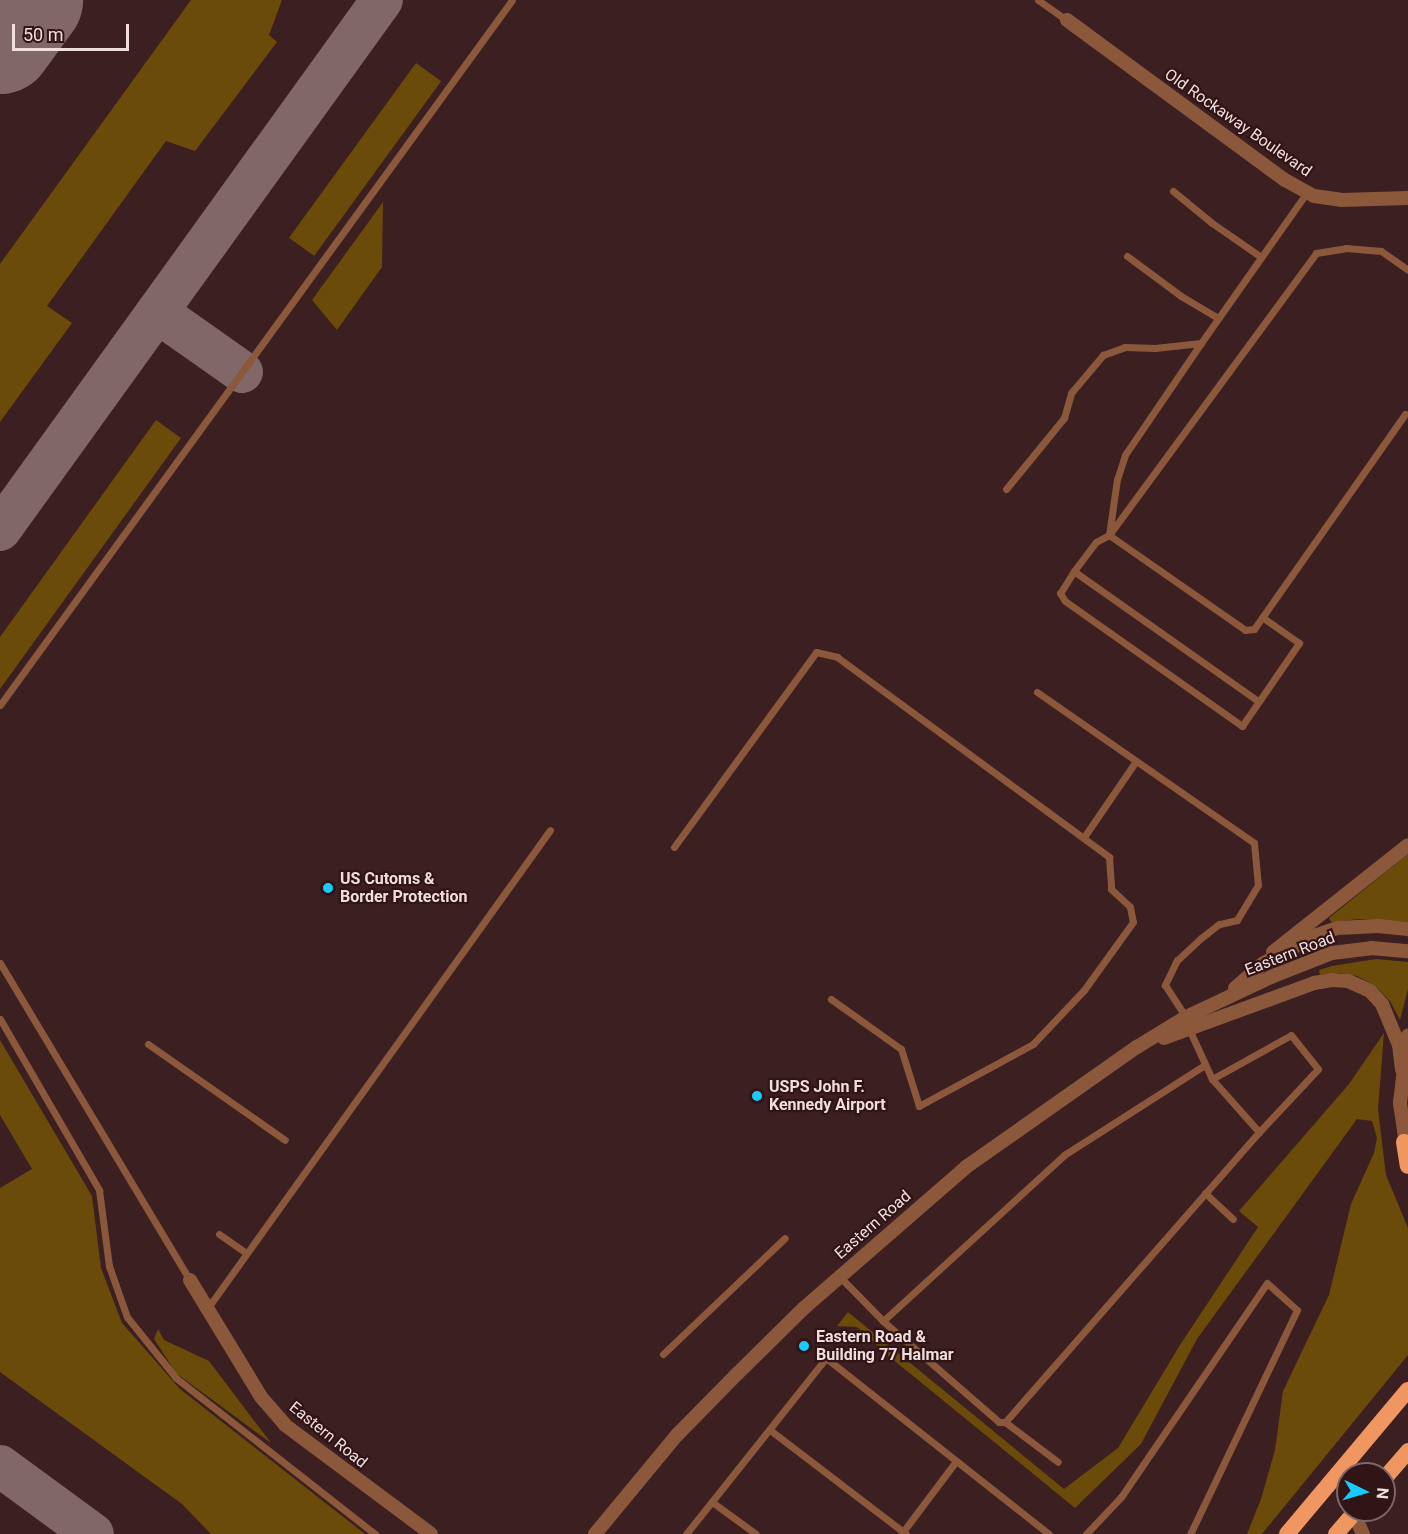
<!DOCTYPE html>
<html>
<head>
<meta charset="utf-8">
<style>
  body { margin:0 }
  #map { position:relative; width:1408px; height:1534px; overflow:hidden; background:#3c1f20; font-family:Roboto,sans-serif }
  div>[style] { position:absolute }
  [style*='--x'] { left:calc(var(--x)*1px); top:calc(var(--y)*1px); width:calc(var(--w)*1px); rotate:calc(var(--a)*1deg) }
  .green>* { inset:0; background:#6a4b0a; transform-origin:0 0 }
  .taxiway>* { height:42px; margin:-21px; padding:0 21px; transform-origin:21px; border-radius:21px; background:#816768 }
  .runway>* { height:105px; margin:-52.5px; padding:0 52.5px; transform-origin:52.5px; border-radius:52.5px; background:#816768 }
  .service>* { height:7px; margin:-3.5px; padding:0 3.5px; transform-origin:3.5px; border-radius:3.5px; background:#8b583b }
  .minor>* { height:14px; margin:-7px; padding:0 7px; transform-origin:7px; border-radius:7px; background:#8b583b }
  .trunk>* { height:16px; margin:-8px; padding:0 8px; transform-origin:8px; border-radius:8px; background:#f09660 }
  .dots>* { width:16px; height:16px; translate:-50% -50%; box-sizing:border-box; border:3px solid #311516; border-radius:50% }
  span { translate:-50% -50%; white-space:nowrap; text-align:center; line-height:1.15; -webkit-text-stroke:4.5px #311516; paint-order:stroke }
  .street-label { font-size:16px; color:#f1dddd }
  .poi-label { font-size:16px; color:#f1dddd; font-weight:700 }
  .left { translate:0 -50%; text-align:left }
  .north { position:absolute; left:1336px; top:1462px; width:60px; height:60px; box-sizing:border-box; background:#311516; border:2px solid #7e6566; border-radius:50%; rotate:95deg; font-size:16px; font-weight:700; line-height:24px; text-align:center; color:#f1dddd }
  .north::after { content:''; display:block; margin:auto; width:21px; height:27px; background:#19cafc; clip-path:polygon(50% 0,100% 100%,50% 72%,0 100%) }
  .scale { position:absolute; left:12px; top:24px; width:117px; height:27px; box-sizing:border-box; border:3px solid #f1dddd; border-top:0; padding-left:8px; font-size:18px; line-height:21px; white-space:nowrap; color:#f1dddd; -webkit-text-stroke:4px #311516; paint-order:stroke }
</style>
</head>
<body>
<div id="map">
  <div class="green">
    <i style="clip-path:polygon(191px 0,282px 0,269px 35px,277px 42px,195px 151px,166px 141px,47px 306px,72px 323px,0 422px,0 264px)"></i>
    <i style="left:416px;top:63px;width:31px;height:216px;rotate:36deg"></i>
    <i style="clip-path:polygon(383px 202px,382px 267px,337px 330px,312px 300px)"></i>
    <i style="clip-path:polygon(156px 420px,181px 438px,0 689px,0 637px)"></i>
    <i style="clip-path:polygon(1408px 854px,1408px 922px,1359px 919px,1331px 922px,1329px 918px)"></i>
    <i style="clip-path:polygon(1376px 959px,1408px 962px,1408px 989px,1400px 1020px,1390px 1001px,1374px 985px,1357px 976px,1339px 973px,1320px 975px,1319px 970px,1332px 966px)"></i>
    <i style="clip-path:polygon(1384px 1033px,1378px 1109px,1386px 1175px,1408px 1228px,1408px 1355px,1262px 1534px,1247px 1534px,1261px 1499px,1275px 1450px,1283px 1391px,1329px 1295px,1351px 1204px,1374px 1153px,1377px 1138px,1372px 1121px,1357px 1119px,1197px 1339px,1141px 1444px,1075px 1508px,885px 1353px,857px 1327px,837px 1326px,848px 1312px,1064px 1489px,1118px 1448px,1180px 1345px,1258px 1227px,1239px 1211px,1349px 1084px)"></i>
    <i style="clip-path:polygon(0 1040px,92px 1196px,101px 1268px,122px 1323px,180px 1389px,365px 1534px,211px 1534px,182px 1504px,0 1372px,0 1188px,32px 1169px,0 1115px)"></i>
    <i style="clip-path:polygon(158px 1329px,164px 1340px,209px 1361px,271px 1443px,176px 1373px,154px 1339px)"></i>
  </div>
  <div class="taxiway">
    <i style="--x:157;--y:312;--w:104;--a:35.2"></i>
    <i style="--x:0;--y:530;--w:653;--a:-54.22"></i>
    <i style="--x:0;--y:1466;--w:115;--a:36.2"></i>
  </div>
  <div class="runway">
    <i style="--x:0;--y:41;--w:51;--a:-53.8"></i>
  </div>
  <div class="service">
    <i style="--x:1038;--y:0;--w:35;--a:35"></i>
    <i style="--x:1173;--y:191;--w:50;--a:39.4"></i>
    <i style="--x:1212;--y:223;--w:60;--a:34.8"></i>
    <i style="--x:1127;--y:256;--w:67;--a:36.5"></i>
    <i style="--x:1181;--y:296;--w:43;--a:30.7"></i>
    <i style="--x:1201;--y:343;--w:135;--a:124.2"></i>
    <i style="--x:1125;--y:455;--w:25;--a:108"></i>
    <i style="--x:1117;--y:479;--w:57;--a:98.1"></i>
    <i style="--x:1109;--y:535;--w:166;--a:34.9"></i>
    <i style="--x:1245;--y:630;--w:9;--a:-6"></i>
    <i style="--x:1254;--y:629;--w:263;--a:-54.9"></i>
    <i style="--x:1006;--y:489;--w:92;--a:-50.8"></i>
    <i style="--x:1064;--y:418;--w:26;--a:-74"></i>
    <i style="--x:1071;--y:393;--w:50;--a:-49.9"></i>
    <i style="--x:1103;--y:355;--w:23;--a:-20"></i>
    <i style="--x:1125;--y:347;--w:30;--a:2"></i>
    <i style="--x:1155;--y:348;--w:46;--a:-6.2"></i>
    <i style="--x:1201;--y:343;--w:184;--a:-54.9"></i>
    <i style="--x:1074;--y:571;--w:26;--a:122"></i>
    <i style="--x:1060;--y:593;--w:9;--a:58"></i>
    <i style="--x:1065;--y:601;--w:217;--a:35.2"></i>
    <i style="--x:1242;--y:726;--w:101;--a:-55.5"></i>
    <i style="--x:1299;--y:643;--w:45;--a:-144.9"></i>
    <i style="--x:1037;--y:692;--w:264;--a:34.8"></i>
    <i style="--x:1254;--y:843;--w:42;--a:84.6"></i>
    <i style="--x:1258;--y:885;--w:41;--a:121"></i>
    <i style="--x:1237;--y:920;--w:18;--a:167"></i>
    <i style="--x:1219;--y:924;--w:23;--a:142"></i>
    <i style="--x:1201;--y:938;--w:33;--a:137"></i>
    <i style="--x:1177;--y:960;--w:28;--a:116"></i>
    <i style="--x:1165;--y:985;--w:38;--a:57"></i>
    <i style="--x:1258;--y:701;--w:225;--a:-144.8"></i>
    <i style="--x:1074;--y:571;--w:36;--a:-53"></i>
    <i style="--x:1096;--y:542;--w:15;--a:-28"></i>
    <i style="--x:1109;--y:535;--w:350;--a:-53.7"></i>
    <i style="--x:1316;--y:253;--w:30;--a:-9"></i>
    <i style="--x:1346;--y:248;--w:35;--a:5"></i>
    <i style="--x:1381;--y:251;--w:33;--a:35"></i>
    <i style="--x:0;--y:705;--w:871;--a:-54.01"></i>
    <i style="--x:1084;--y:837;--w:92;--a:-55.6"></i>
    <i style="--x:674;--y:847;--w:241;--a:-53.9"></i>
    <i style="--x:816;--y:652;--w:22;--a:13"></i>
    <i style="--x:837;--y:657;--w:338;--a:36.3"></i>
    <i style="--x:1109;--y:857;--w:32;--a:86"></i>
    <i style="--x:1111;--y:889;--w:26;--a:43"></i>
    <i style="--x:1130;--y:907;--w:15;--a:79"></i>
    <i style="--x:1133;--y:922;--w:84;--a:125.8"></i>
    <i style="--x:1084;--y:990;--w:74;--a:133.4"></i>
    <i style="--x:1033;--y:1044;--w:130;--a:151.5"></i>
    <i style="--x:919;--y:1106;--w:60;--a:-107.5"></i>
    <i style="--x:901;--y:1049;--w:86;--a:-144.5"></i>
    <i style="--x:0;--y:963;--w:370;--a:59.1"></i>
    <i style="--x:0;--y:1019;--w:198;--a:59.9"></i>
    <i style="--x:99;--y:1190;--w:77;--a:82.5"></i>
    <i style="--x:109;--y:1266;--w:54;--a:70.6"></i>
    <i style="--x:127;--y:1317;--w:78;--a:51.2"></i>
    <i style="--x:176;--y:1378;--w:253;--a:38.1"></i>
    <i style="--x:1189;--y:1029;--w:55;--a:65.3"></i>
    <i style="--x:1212;--y:1079;--w:71;--a:48.4"></i>
    <i style="--x:1259;--y:1132;--w:386;--a:131.2"></i>
    <i style="--x:1005;--y:1422;--w:6;--a:180"></i>
    <i style="--x:999;--y:1422;--w:154;--a:-139"></i>
    <i style="--x:883;--y:1321;--w:246;--a:-42.5"></i>
    <i style="--x:1064;--y:1155;--w:167;--a:-32.6"></i>
    <i style="--x:148;--y:1044;--w:167;--a:35"></i>
    <i style="--x:1212;--y:1079;--w:90;--a:-29.1"></i>
    <i style="--x:1291;--y:1035;--w:43;--a:51.5"></i>
    <i style="--x:1318;--y:1069;--w:86;--a:133.1"></i>
    <i style="--x:1205;--y:1193;--w:38;--a:43"></i>
    <i style="--x:219;--y:1234;--w:33;--a:35"></i>
    <i style="--x:839;--y:1276;--w:63;--a:45.6"></i>
    <i style="--x:207;--y:1309;--w:589;--a:-54.39"></i>
    <i style="--x:663;--y:1354;--w:168;--a:-43.6"></i>
    <i style="--x:1005;--y:1422;--w:66;--a:37"></i>
    <i style="--x:770;--y:1430;--w:171;--a:37.4"></i>
    <i style="--x:712;--y:1502;--w:54;--a:36"></i>
    <i style="--x:902;--y:1533;--w:90;--a:-53.1"></i>
    <i style="--x:686;--y:1534;--w:225;--a:-51.5"></i>
    <i style="--x:826;--y:1358;--w:284;--a:38.3"></i>
    <i style="--x:1086;--y:1534;--w:51;--a:-46.6"></i>
    <i style="--x:1121;--y:1497;--w:259;--a:-55.7"></i>
    <i style="--x:1267;--y:1283;--w:40;--a:42"></i>
    <i style="--x:1297;--y:1310;--w:248;--a:115.5"></i>
  </div>
  <div class="minor">
    <i style="--x:1067;--y:20;--w:270;--a:36.3"></i>
    <i style="--x:1285;--y:180;--w:33;--a:29"></i>
    <i style="--x:1314;--y:196;--w:27;--a:8"></i>
    <i style="--x:1341;--y:200;--w:67;--a:-1.7"></i>
    <i style="--x:1273;--y:952;--w:172;--a:-38.4"></i>
    <i style="--x:1235;--y:988;--w:38;--a:-41"></i>
    <i style="--x:1264;--y:963;--w:60;--a:-27.8"></i>
    <i style="--x:1317;--y:935;--w:21;--a:-19"></i>
    <i style="--x:1337;--y:928;--w:41;--a:-2.8"></i>
    <i style="--x:1378;--y:926;--w:30;--a:6"></i>
    <i style="--x:1164;--y:1038;--w:160;--a:-20.1"></i>
    <i style="--x:1314;--y:983;--w:18;--a:-9"></i>
    <i style="--x:1332;--y:980;--w:16;--a:4"></i>
    <i style="--x:1348;--y:981;--w:24;--a:24"></i>
    <i style="--x:1370;--y:991;--w:18;--a:47"></i>
    <i style="--x:1382;--y:1004;--w:44;--a:67.5"></i>
    <i style="--x:1399;--y:1045;--w:25;--a:83"></i>
    <i style="--x:1407;--y:1151;--w:49;--a:-98.3"></i>
    <i style="--x:1400;--y:1103;--w:68;--a:-83.3"></i>
    <i style="--x:190;--y:1280;--w:137;--a:58.7"></i>
    <i style="--x:261;--y:1397;--w:37;--a:49"></i>
    <i style="--x:285;--y:1425;--w:182;--a:36.7"></i>
    <i style="--x:1354;--y:1514;--w:22;--a:66"></i>
    <i style="--x:595;--y:1534;--w:129;--a:-50.4"></i>
    <i style="--x:677;--y:1435;--w:86;--a:-45.5"></i>
    <i style="--x:737;--y:1374;--w:94;--a:-44.6"></i>
    <i style="--x:804;--y:1308;--w:215;--a:-41"></i>
    <i style="--x:966;--y:1167;--w:209;--a:-35.1"></i>
    <i style="--x:1137;--y:1047;--w:57;--a:-31.5"></i>
    <i style="--x:1186;--y:1017;--w:94;--a:-25.2"></i>
    <i style="--x:1271;--y:977;--w:66;--a:-21.5"></i>
    <i style="--x:1332;--y:953;--w:39;--a:-7"></i>
    <i style="--x:1371;--y:948;--w:37;--a:5"></i>
  </div>
  <div class="trunk">
    <i style="--x:1404;--y:1142;--w:24;--a:81"></i>
    <i style="--x:1384;--y:1479;--w:37;--a:-49"></i>
    <i style="--x:1287;--y:1534;--w:188;--a:-50"></i>
    <i style="--x:1336;--y:1534;--w:32;--a:-49"></i>
  </div>
  <div class="dots">
    <i style="left:328px;top:888px;background:#19cafc"></i>
    <i style="left:757px;top:1096px;background:#19cafc"></i>
    <i style="left:804px;top:1346px;background:#19cafc"></i>
  </div>
  <div class="street-label">
    <span style="left:1238px;top:123px;rotate:35deg">Old Rockaway Boulevard</span>
    <span style="left:1290px;top:954px;rotate:-21deg">Eastern Road</span>
    <span style="left:873px;top:1225px;rotate:-41deg">Eastern Road</span>
    <span style="left:328px;top:1435px;rotate:39deg">Eastern Road</span>
  </div>
  <div class="poi-label">
    <span class="left" style="left:340px;top:888px">US Cutoms &amp;<br>Border Protection</span>
    <span class="left" style="left:769px;top:1096px">USPS John F.<br>Kennedy Airport</span>
    <span class="left" style="left:816px;top:1346px">Eastern Road &amp;<br>Building 77 Halmar</span>
  </div>
  <div class="north">N</div>
  <div class="scale">50 m</div>
</div>
</body>
</html>
